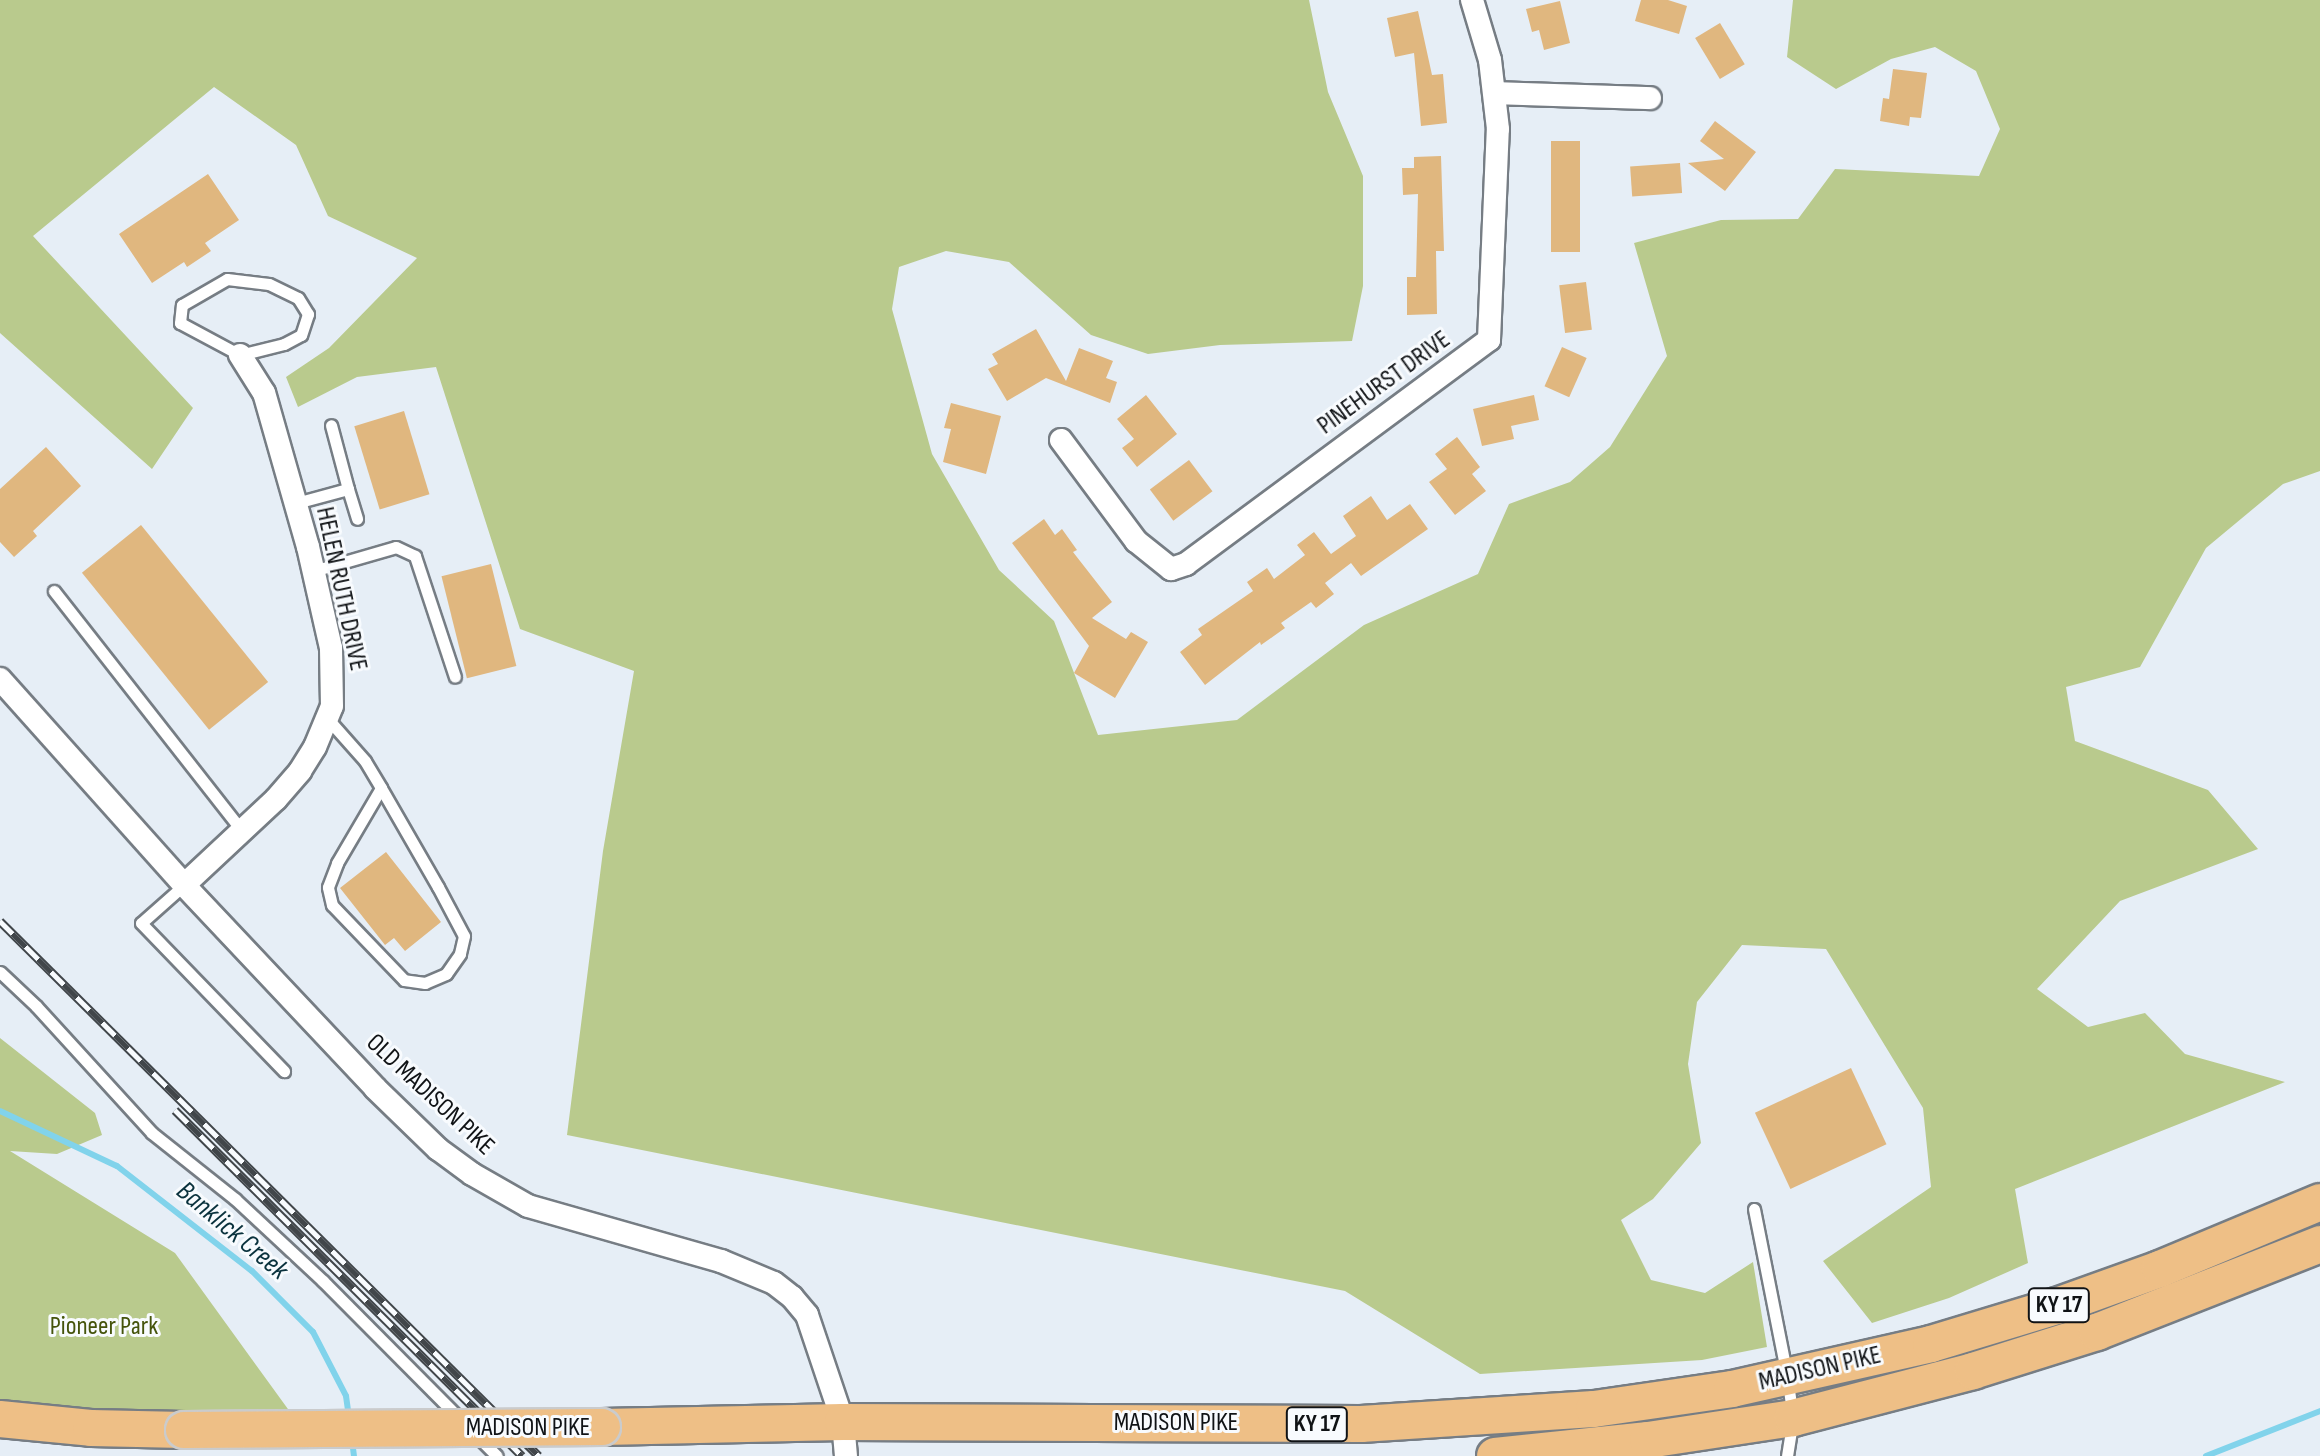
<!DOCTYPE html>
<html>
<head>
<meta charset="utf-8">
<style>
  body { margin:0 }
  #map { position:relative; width:2320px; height:1456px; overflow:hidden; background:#e6eef6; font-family:"Sofia Sans Condensed",sans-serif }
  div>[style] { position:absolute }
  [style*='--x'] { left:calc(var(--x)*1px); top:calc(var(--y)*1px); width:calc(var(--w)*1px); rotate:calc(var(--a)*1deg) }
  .green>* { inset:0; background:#b9ca8d }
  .stream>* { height:6px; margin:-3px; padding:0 3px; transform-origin:3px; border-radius:3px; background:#81d3eb }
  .building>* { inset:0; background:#e0b77f; transform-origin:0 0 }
  .roads { filter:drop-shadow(2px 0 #767d84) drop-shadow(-2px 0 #767d84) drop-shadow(0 2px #767d84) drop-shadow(0 -2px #767d84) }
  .service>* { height:11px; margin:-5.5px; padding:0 5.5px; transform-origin:5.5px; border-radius:5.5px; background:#fff }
  .minor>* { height:22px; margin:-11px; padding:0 11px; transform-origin:11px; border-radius:11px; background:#fff }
  .primary>* { height:36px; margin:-18px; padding:0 18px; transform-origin:18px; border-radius:18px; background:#eebf86 }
  .rail>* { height:9px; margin-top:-4.5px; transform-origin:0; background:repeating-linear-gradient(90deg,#f8fbfe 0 18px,#41464a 0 36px); box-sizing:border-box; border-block:2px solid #41464a }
  .bridges { filter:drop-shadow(2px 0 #cacbcc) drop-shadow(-2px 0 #cacbcc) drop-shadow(0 2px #cacbcc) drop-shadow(0 -2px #cacbcc) }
  .primary-bridge>* { height:36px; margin:-18px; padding:0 18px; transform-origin:18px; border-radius:18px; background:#eebf86 }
  span { translate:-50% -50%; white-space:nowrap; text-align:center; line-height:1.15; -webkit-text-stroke:6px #f8fbfe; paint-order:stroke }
  .shield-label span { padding:2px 6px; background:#f8fbfe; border:2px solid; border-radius:6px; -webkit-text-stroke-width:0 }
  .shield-label { font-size:24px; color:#101316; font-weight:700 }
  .street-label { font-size:26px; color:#101316 }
  .park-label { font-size:26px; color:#45540c }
  .water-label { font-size:28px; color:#0a323d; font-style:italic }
</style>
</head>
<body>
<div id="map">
  <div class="green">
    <i style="clip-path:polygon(0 0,1309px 0,1328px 92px,1363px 176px,1363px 286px,1352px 341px,1220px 345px,1148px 354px,1091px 335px,1009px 262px,946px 251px,899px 267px,892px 309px,932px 454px,999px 570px,1054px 621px,1098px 735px,1237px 720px,1364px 625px,1478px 574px,1509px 504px,1570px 482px,1610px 447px,1667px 356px,1634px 243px,1721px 220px,1798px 219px,1835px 169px,1979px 176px,2000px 129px,1976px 71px,1935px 47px,1891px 59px,1836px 89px,1787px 57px,1793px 0,2320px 0,2320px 471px,2283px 484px,2206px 548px,2140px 667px,2066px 687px,2075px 741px,2208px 790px,2258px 849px,2120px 901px,2037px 989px,2088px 1027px,2145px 1013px,2185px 1054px,2285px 1082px,2015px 1189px,2028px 1263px,1949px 1298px,1872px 1323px,1823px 1261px,1931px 1187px,1923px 1108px,1826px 949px,1742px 945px,1697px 1002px,1688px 1064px,1701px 1143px,1653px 1199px,1621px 1220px,1651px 1280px,1705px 1293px,1753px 1262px,1767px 1347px,1702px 1360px,1480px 1374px,1345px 1291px,567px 1135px,603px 851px,634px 671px,520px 629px,436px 367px,357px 377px,298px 407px,286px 377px,329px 348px,417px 258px,328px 216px,296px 145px,214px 87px,33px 236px,193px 408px,152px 469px,0 333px)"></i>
    <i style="clip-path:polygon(0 1038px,95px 1113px,102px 1135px,57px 1154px,10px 1151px,175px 1253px,293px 1416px,0 1419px)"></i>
  </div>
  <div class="stream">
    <i style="--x:0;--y:1111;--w:129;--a:25.2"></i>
    <i style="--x:117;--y:1166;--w:171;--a:37.9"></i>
    <i style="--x:252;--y:1271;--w:86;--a:45"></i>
    <i style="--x:313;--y:1332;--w:72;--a:62.7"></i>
    <i style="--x:346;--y:1396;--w:21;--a:82"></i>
    <i style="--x:352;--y:1440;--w:16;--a:83"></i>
    <i style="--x:2206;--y:1456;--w:123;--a:-21.5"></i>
  </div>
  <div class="building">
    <i style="clip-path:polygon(1641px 0,1668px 0,1687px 6px,1679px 34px,1635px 21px)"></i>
    <i style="clip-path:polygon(1560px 1px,1570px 43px,1544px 50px,1539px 30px,1532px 32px,1526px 9px)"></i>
    <i style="clip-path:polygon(1418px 11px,1432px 75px,1443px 74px,1447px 123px,1421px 126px,1414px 53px,1395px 57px,1387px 18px)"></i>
    <i style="left:1720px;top:23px;width:48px;height:29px;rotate:59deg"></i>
    <i style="clip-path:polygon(1893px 69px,1927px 73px,1921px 118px,1910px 117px,1909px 126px,1880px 121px,1883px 98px,1889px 99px)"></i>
    <i style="clip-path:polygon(1715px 121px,1756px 152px,1725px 191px,1688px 163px,1724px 159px,1700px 141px)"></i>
    <i style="left:1551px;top:141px;width:29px;height:111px"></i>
    <i style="clip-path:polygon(1441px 156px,1444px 251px,1436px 251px,1437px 314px,1407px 315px,1407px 277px,1416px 277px,1418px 194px,1403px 195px,1402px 168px,1414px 168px,1414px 157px)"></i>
    <i style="left:1680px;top:163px;width:30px;height:50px;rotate:86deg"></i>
    <i style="clip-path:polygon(208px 174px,239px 220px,205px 243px,211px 251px,187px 267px,184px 262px,152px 283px,119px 234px)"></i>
    <i style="left:1586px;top:282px;width:48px;height:27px;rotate:83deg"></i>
    <i style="clip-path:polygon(1036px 329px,1066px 381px,1079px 348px,1113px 361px,1106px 378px,1117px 382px,1110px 403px,1046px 378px,1007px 401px,988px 369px,998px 364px,992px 354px)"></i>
    <i style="left:1562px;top:347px;width:27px;height:43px;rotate:24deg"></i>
    <i style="clip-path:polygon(1146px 395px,1177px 434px,1137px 467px,1122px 448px,1134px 439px,1117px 419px)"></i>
    <i style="clip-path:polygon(1534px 395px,1539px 420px,1511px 426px,1514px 439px,1482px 446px,1473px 409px)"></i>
    <i style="clip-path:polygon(951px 403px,1001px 416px,986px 474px,943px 462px,951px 429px,944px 428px)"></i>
    <i style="left:404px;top:411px;width:87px;height:52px;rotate:73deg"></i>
    <i style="clip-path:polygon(1457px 437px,1480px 467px,1472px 474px,1486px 491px,1455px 515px,1429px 482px,1447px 469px,1435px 454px)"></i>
    <i style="clip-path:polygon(46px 447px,81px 486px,33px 531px,37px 536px,14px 557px,0 542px,0 489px)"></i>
    <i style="left:1189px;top:460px;width:39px;height:49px;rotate:53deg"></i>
    <i style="clip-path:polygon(1371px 496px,1387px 520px,1410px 504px,1428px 529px,1361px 576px,1351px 563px,1325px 583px,1334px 594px,1316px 608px,1311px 602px,1281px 623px,1285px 628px,1261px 645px,1260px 642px,1205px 685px,1180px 652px,1202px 635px,1198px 629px,1253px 591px,1247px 582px,1267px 568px,1274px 579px,1305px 555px,1297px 545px,1314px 532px,1331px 554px,1356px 536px,1343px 516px)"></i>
    <i style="clip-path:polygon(1044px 519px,1055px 535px,1062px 529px,1077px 550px,1073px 552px,1112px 602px,1092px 618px,1126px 639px,1131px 632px,1148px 642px,1115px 698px,1074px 673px,1089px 646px,1012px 543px)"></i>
    <i style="left:141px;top:525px;width:202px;height:76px;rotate:51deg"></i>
    <i style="left:491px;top:564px;width:105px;height:51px;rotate:76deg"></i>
    <i style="clip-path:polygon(386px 852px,441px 922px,405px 951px,394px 938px,385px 945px,340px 888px)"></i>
    <i style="left:1851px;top:1068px;width:84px;height:106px;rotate:65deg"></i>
  </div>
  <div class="roads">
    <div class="service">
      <i style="--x:227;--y:279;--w:42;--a:6.8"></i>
      <i style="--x:269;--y:284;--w:32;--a:26"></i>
      <i style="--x:298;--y:298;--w:19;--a:58"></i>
      <i style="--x:308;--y:314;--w:22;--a:108"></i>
      <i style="--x:301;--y:335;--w:19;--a:152"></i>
      <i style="--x:284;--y:344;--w:45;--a:166"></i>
      <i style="--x:240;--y:355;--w:68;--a:-151.9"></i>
      <i style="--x:180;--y:323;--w:18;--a:-84"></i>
      <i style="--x:182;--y:305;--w:52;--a:-30"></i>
      <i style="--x:348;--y:489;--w:31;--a:73"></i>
      <i style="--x:296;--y:503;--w:54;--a:-15.1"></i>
      <i style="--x:348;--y:489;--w:66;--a:-104.9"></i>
      <i style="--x:313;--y:571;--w:86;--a:-16.1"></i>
      <i style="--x:396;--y:547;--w:21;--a:25"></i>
      <i style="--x:415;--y:556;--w:127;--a:71.7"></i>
      <i style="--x:54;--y:591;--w:305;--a:51.9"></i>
      <i style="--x:327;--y:718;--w:57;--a:48.5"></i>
      <i style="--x:365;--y:761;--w:31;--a:59"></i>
      <i style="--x:381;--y:788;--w:114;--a:60.1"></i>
      <i style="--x:438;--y:887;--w:55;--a:62"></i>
      <i style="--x:464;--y:936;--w:18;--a:103"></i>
      <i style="--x:460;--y:954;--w:24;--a:125"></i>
      <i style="--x:446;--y:974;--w:23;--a:157"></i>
      <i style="--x:425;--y:983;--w:21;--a:-172"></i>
      <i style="--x:404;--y:980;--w:104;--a:-133.8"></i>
      <i style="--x:332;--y:905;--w:18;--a:-103"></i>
      <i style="--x:328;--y:887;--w:26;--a:-69"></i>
      <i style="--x:337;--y:863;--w:87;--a:-59.6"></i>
      <i style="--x:184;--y:885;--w:57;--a:138.5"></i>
      <i style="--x:141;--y:923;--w:206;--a:46"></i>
      <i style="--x:0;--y:972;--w:50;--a:43.4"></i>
      <i style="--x:36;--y:1006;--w:172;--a:47.6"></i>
      <i style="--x:152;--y:1133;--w:106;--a:38.5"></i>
      <i style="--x:235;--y:1199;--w:120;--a:43"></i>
      <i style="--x:323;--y:1281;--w:196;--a:45.2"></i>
      <i style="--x:1754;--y:1209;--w:170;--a:78.8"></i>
      <i style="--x:1787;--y:1376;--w:42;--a:81.9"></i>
      <i style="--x:1793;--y:1418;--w:38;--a:99"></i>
      <i style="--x:479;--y:1438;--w:25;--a:45"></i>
    </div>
    <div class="minor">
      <i style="--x:1496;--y:93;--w:154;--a:1.9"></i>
      <i style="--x:1061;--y:440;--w:126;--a:53.4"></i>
      <i style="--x:1136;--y:541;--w:45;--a:38.7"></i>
      <i style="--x:1171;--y:569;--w:16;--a:-18"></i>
      <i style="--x:1186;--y:564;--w:377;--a:-36.5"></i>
      <i style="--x:1489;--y:340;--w:211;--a:-87.6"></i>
      <i style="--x:1498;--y:129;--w:69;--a:-96.6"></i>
      <i style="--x:1490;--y:60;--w:63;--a:-106.7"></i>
      <i style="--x:0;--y:679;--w:276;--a:48.2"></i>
      <i style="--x:184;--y:885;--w:279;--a:46.7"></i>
      <i style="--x:375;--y:1088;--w:88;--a:44.1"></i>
      <i style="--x:438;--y:1149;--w:42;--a:36.3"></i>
      <i style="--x:472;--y:1174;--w:64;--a:29.7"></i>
      <i style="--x:528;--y:1206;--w:201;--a:15.9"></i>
      <i style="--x:721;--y:1261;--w:57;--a:22.5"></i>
      <i style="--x:774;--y:1283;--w:23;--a:38"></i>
      <i style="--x:792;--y:1297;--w:23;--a:50"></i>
      <i style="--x:807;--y:1315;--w:113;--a:71.4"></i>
      <i style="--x:843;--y:1422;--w:34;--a:85"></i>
      <i style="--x:184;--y:885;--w:126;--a:-43.1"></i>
      <i style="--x:276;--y:799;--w:37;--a:-49"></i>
      <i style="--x:300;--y:771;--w:28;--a:-58"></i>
      <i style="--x:315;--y:747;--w:44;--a:-67.5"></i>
      <i style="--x:332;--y:706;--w:58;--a:-91"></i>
      <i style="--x:331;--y:648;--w:104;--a:-102.8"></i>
      <i style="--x:308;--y:547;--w:160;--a:-105.9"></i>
      <i style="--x:264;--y:393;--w:45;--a:-122.3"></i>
    </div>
    <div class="primary">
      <i style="--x:0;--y:1419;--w:91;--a:5.6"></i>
      <i style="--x:91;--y:1428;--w:93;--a:1.2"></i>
      <i style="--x:602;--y:1427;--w:241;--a:-1.2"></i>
      <i style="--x:843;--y:1422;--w:518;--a:0.22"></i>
      <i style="--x:1361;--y:1424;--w:233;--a:-3.7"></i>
      <i style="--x:1594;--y:1409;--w:139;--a:-8.2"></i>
      <i style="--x:1732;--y:1389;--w:204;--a:-12.7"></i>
      <i style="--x:1931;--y:1344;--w:132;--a:-16.8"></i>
      <i style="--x:2057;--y:1306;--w:109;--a:-19.8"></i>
      <i style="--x:2160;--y:1269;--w:173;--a:-22.7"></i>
      <i style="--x:1495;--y:1456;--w:154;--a:-6"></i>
      <i style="--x:1648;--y:1440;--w:147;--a:-8.6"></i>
      <i style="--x:1793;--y:1418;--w:186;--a:-14.6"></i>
      <i style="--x:1973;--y:1371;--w:130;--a:-17.5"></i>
      <i style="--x:2097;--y:1332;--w:240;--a:-21.5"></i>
    </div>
  </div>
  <div class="rail">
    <i style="--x:0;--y:921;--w:759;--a:44.79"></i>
    <i style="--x:175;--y:1110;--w:490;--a:44.9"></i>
  </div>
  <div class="bridges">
    <div class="primary-bridge">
      <i style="--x:184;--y:1430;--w:418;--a:-0.4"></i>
    </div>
  </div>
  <div class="shield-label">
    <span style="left:2059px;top:1305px">KY 17</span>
    <span style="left:1317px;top:1424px">KY 17</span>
  </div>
  <div class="street-label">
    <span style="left:1384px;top:383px;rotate:-36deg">PINEHURST DRIVE</span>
    <span style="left:341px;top:589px;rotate:78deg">HELEN RUTH DRIVE</span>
    <span style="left:430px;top:1095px;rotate:43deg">OLD MADISON PIKE</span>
    <span style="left:1820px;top:1369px;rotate:-13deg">MADISON PIKE</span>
    <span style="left:1176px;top:1423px">MADISON PIKE</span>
    <span style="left:528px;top:1428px">MADISON PIKE</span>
  </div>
  <div class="park-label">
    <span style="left:104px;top:1327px">Pioneer Park</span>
  </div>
  <div class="water-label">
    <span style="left:232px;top:1231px;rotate:40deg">Banklick Creek</span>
  </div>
</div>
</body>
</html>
